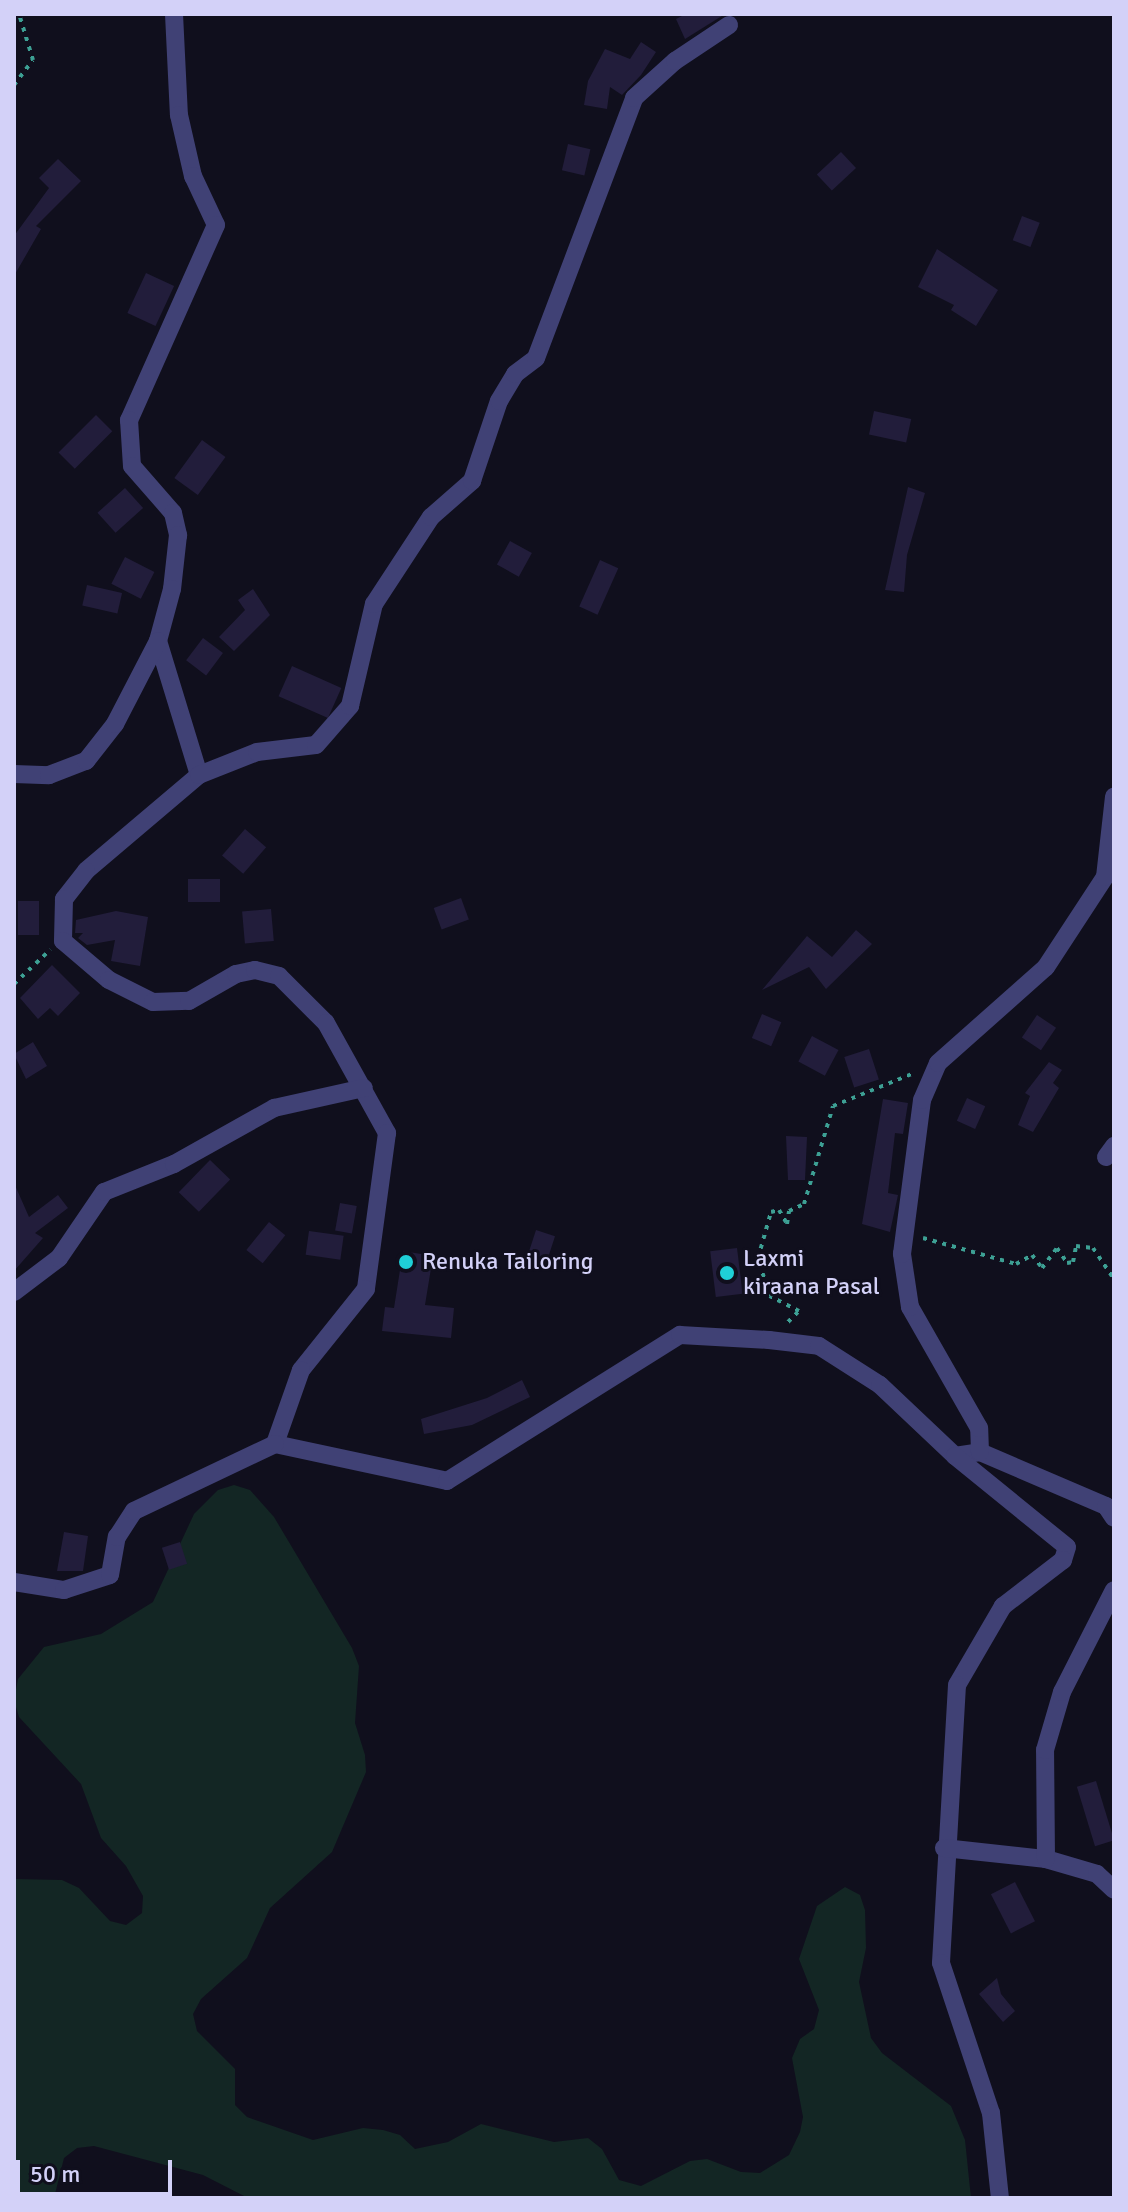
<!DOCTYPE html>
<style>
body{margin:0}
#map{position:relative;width:1128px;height:2212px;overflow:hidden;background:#100f1d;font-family:Signika,sans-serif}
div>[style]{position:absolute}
.green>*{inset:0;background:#132624}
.building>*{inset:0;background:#221d3b;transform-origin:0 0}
.path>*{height:4px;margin-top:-2px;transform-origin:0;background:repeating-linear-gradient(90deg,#3da094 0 4px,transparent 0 10px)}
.street>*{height:18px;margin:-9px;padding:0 9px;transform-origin:9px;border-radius:9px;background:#404175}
.dots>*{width:22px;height:22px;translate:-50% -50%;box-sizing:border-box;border:4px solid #100f1d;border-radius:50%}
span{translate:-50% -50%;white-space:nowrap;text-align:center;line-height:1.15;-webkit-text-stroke:6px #100f1d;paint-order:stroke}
.poi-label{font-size:24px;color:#d3d1f8}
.left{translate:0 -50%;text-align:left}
.frame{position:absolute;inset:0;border:16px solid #d3d1f8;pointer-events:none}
.scale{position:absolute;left:16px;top:2160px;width:156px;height:36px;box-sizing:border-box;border:4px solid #d3d1f8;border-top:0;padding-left:10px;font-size:24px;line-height:28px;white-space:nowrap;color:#d3d1f8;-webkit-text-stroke:6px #100f1d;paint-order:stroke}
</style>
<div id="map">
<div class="green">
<div style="clip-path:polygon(234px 1485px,250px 1490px,274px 1517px,352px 1648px,359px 1666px,355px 1723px,365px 1755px,366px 1772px,332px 1852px,270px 1908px,247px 1958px,201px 1999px,193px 2014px,197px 2031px,235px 2069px,235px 2105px,247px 2117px,313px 2140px,363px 2128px,383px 2130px,400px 2135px,415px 2149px,448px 2142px,481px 2124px,554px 2142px,588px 2138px,602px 2149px,619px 2180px,641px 2186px,690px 2161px,707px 2159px,741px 2172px,760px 2173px,789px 2155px,800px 2132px,803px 2117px,792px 2058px,800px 2039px,814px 2029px,819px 2010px,799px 1959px,817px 1906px,845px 1887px,860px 1895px,865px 1910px,866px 1948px,859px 1982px,871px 2038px,882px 2053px,951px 2106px,965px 2140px,971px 2198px,248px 2198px,203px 2175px,94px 2146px,77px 2148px,64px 2158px,54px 2198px,14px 2198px,14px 1879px,62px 1880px,79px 1888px,110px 1921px,126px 1925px,142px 1913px,143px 1896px,126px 1866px,101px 1838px,81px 1784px,19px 1717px,14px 1700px,18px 1679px,44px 1647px,101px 1634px,153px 1602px,194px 1514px,218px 1490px)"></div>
</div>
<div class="building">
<div style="clip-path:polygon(686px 14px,725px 14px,685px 39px,676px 19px)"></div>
<div style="clip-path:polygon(641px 42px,656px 52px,641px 75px,622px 95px,610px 87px,607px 109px,584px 105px,588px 81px,605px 49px,630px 59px)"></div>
<div style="left:568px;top:144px;width:23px;height:27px;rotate:13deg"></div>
<div style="left:841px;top:152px;width:22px;height:33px;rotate:47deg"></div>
<div style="clip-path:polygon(58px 159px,81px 181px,36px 226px,41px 229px,14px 276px,14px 236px,49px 188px,39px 178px)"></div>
<div style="left:1022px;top:216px;width:19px;height:26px;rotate:21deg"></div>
<div style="clip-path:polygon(937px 249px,998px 290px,976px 326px,951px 310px,954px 305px,918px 287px)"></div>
<div style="left:146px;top:273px;width:31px;height:44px;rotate:25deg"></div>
<div style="left:874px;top:411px;width:38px;height:24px;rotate:12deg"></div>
<div style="left:96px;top:415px;width:23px;height:53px;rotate:45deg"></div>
<div style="left:202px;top:440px;width:29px;height:47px;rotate:36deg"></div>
<div style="clip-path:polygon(908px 487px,925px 493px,907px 555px,904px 592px,885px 590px)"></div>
<div style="left:125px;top:488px;width:27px;height:37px;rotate:48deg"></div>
<div style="left:510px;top:541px;width:25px;height:27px;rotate:29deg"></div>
<div style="left:125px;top:557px;width:33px;height:30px;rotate:27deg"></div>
<div style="left:600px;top:560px;width:20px;height:51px;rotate:24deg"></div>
<div style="left:87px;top:585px;width:36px;height:21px;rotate:13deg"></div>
<div style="clip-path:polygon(253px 589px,270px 615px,234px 651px,219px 637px,245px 610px,238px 600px)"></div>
<div style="left:203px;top:638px;width:25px;height:28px;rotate:37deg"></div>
<div style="left:292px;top:666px;width:54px;height:33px;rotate:24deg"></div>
<div style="left:245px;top:829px;width:28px;height:35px;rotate:41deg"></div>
<div style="left:220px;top:879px;width:23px;height:32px;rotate:90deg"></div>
<div style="left:461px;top:898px;width:23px;height:29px;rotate:70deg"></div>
<div style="left:18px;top:901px;width:21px;height:34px"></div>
<div style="left:271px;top:909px;width:32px;height:29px;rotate:85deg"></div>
<div style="clip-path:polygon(116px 911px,148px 917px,140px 966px,111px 961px,115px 940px,87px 945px,78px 938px,83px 933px,75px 933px,76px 920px)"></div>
<div style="clip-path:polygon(856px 930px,872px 944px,826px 989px,809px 967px,762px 990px,807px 936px,832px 957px)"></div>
<div style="clip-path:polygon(52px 965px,80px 993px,58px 1016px,50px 1008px,38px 1019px,20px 998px)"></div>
<div style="left:762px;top:1014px;width:21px;height:26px;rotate:23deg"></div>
<div style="left:1037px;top:1015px;width:23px;height:27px;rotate:34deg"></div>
<div style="left:812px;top:1036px;width:30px;height:29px;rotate:28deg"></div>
<div style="clip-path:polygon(33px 1042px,47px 1066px,26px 1079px,14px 1054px)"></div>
<div style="left:869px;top:1049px;width:32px;height:26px;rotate:72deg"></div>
<div style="clip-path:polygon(1049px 1062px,1062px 1070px,1053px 1083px,1059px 1088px,1033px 1132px,1018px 1125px,1030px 1096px,1025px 1093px)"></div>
<div style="left:967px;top:1098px;width:20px;height:25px;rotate:24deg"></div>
<div style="clip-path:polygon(883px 1099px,908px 1103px,903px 1134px,895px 1133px,888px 1193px,898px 1195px,890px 1232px,862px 1224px)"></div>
<div style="clip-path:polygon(786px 1136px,807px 1137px,805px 1180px,788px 1180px)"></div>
<div style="left:210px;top:1160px;width:28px;height:45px;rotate:44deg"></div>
<div style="clip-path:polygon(14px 1183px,29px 1217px,58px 1195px,68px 1208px,35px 1233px,43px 1238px,14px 1271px)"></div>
<div style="left:340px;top:1203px;width:17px;height:28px;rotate:10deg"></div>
<div style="left:269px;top:1222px;width:21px;height:36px;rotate:39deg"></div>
<div style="left:536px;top:1230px;width:20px;height:29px;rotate:18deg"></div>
<div style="left:309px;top:1231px;width:35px;height:24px;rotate:8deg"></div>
<div style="left:737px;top:1248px;width:46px;height:27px;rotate:83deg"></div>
<div style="clip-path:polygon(403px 1251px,433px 1256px,425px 1305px,454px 1308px,451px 1338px,382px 1331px,385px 1307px,394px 1308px)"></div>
<div style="clip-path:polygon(522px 1380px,530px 1397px,472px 1425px,424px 1434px,421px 1419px,487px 1398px)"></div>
<div style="clip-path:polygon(64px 1532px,88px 1536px,83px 1571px,57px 1571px)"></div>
<div style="left:180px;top:1542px;width:23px;height:19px;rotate:72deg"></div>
<div style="left:1096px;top:1781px;width:62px;height:20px;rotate:73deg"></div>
<div style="left:1015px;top:1882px;width:44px;height:27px;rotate:63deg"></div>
<div style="clip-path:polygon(997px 1978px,1001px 1994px,1015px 2011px,1003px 2022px,979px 1994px)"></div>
</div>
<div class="path">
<div style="left:14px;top:85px;width:31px;rotate:-53deg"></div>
<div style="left:33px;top:60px;width:48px;rotate:-106.9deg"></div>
<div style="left:14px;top:984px;width:50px;rotate:-43.4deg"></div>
<div style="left:923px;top:1238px;width:97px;rotate:15.6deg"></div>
<div style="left:1016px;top:1264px;width:18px;rotate:-29deg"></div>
<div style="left:1032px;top:1255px;width:16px;rotate:52deg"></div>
<div style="left:1042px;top:1268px;width:25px;rotate:-53deg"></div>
<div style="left:1057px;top:1248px;width:18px;rotate:56deg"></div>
<div style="left:1067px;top:1263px;width:6px;rotate:-9deg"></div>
<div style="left:1073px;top:1262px;width:16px;rotate:-79deg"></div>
<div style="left:1076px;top:1246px;width:17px;rotate:7deg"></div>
<div style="left:1093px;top:1248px;width:37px;rotate:56deg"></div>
<div style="left:788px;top:1322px;width:16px;rotate:-45deg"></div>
<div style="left:799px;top:1311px;width:33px;rotate:-153deg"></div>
<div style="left:770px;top:1296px;width:40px;rotate:-108deg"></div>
<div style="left:758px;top:1258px;width:48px;rotate:-74.2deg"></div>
<div style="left:771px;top:1212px;width:8px;rotate:-14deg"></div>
<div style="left:779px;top:1210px;width:16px;rotate:60deg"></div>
<div style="left:787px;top:1224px;width:13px;rotate:-81deg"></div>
<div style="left:789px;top:1211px;width:17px;rotate:-25deg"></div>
<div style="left:804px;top:1204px;width:102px;rotate:-73.5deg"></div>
<div style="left:833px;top:1106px;width:85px;rotate:-22.1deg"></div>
</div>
<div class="street">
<div style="left:174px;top:14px;width:101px;rotate:87.2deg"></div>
<div style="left:179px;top:115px;width:63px;rotate:77.1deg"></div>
<div style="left:193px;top:176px;width:54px;rotate:64.9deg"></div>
<div style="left:216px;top:225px;width:214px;rotate:114deg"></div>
<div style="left:129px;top:420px;width:46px;rotate:86.3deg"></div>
<div style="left:132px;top:466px;width:62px;rotate:48.9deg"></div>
<div style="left:173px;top:513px;width:23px;rotate:77deg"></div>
<div style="left:178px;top:535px;width:54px;rotate:96.3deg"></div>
<div style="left:172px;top:589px;width:54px;rotate:105.1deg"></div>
<div style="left:158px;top:641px;width:140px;rotate:73deg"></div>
<div style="left:199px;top:775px;width:148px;rotate:139.7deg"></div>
<div style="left:86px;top:871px;width:36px;rotate:128deg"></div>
<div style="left:64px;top:899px;width:42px;rotate:91.4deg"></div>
<div style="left:63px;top:941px;width:60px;rotate:40.3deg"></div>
<div style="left:109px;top:980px;width:49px;rotate:26.6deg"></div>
<div style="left:153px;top:1002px;width:36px;rotate:-2deg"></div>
<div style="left:189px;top:1001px;width:54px;rotate:-29.9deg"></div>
<div style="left:236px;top:974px;width:19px;rotate:-12deg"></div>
<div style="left:255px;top:970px;width:25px;rotate:14deg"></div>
<div style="left:279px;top:976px;width:66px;rotate:45deg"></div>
<div style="left:326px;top:1023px;width:126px;rotate:61deg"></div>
<div style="left:387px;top:1133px;width:157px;rotate:97.7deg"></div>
<div style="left:366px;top:1289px;width:104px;rotate:128.7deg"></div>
<div style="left:301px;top:1370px;width:78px;rotate:109.4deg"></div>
<div style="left:275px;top:1444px;width:176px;rotate:12.1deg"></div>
<div style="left:447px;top:1481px;width:275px;rotate:-32.1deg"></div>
<div style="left:680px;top:1335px;width:89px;rotate:3.2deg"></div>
<div style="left:769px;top:1340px;width:50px;rotate:6.8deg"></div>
<div style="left:819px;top:1346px;width:72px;rotate:32.6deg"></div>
<div style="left:880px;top:1385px;width:103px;rotate:43.4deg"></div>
<div style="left:955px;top:1456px;width:25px;rotate:-9deg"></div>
<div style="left:980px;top:1452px;width:137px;rotate:23.2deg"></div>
<div style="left:1106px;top:1506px;width:14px;rotate:56deg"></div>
<div style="left:14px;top:774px;width:35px;rotate:2deg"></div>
<div style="left:49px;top:775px;width:40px;rotate:-21deg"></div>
<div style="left:86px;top:761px;width:47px;rotate:-51.9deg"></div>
<div style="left:115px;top:724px;width:93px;rotate:-62.6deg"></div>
<div style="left:199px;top:775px;width:62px;rotate:-21.6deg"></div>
<div style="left:257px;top:752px;width:59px;rotate:-6.8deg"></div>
<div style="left:316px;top:745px;width:52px;rotate:-48.9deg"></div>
<div style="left:350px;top:706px;width:105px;rotate:-76.8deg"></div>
<div style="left:374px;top:604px;width:104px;rotate:-56.8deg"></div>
<div style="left:431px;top:517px;width:55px;rotate:-41.3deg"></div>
<div style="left:472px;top:481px;width:84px;rotate:-71.4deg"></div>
<div style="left:499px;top:401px;width:31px;rotate:-59deg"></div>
<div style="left:515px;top:374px;width:26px;rotate:-37deg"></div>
<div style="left:536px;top:358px;width:278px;rotate:-69.3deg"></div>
<div style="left:634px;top:98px;width:55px;rotate:-42.1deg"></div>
<div style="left:675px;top:61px;width:65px;rotate:-33.7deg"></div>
<div style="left:1106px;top:1157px;width:14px;rotate:-54deg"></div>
<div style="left:14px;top:1292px;width:56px;rotate:-37.1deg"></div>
<div style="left:59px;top:1258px;width:80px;rotate:-55.7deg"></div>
<div style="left:104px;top:1192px;width:75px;rotate:-21.8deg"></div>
<div style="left:174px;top:1164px;width:115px;rotate:-29.2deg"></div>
<div style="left:274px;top:1108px;width:92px;rotate:-12.5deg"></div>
<div style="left:980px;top:1452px;width:24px;rotate:-92deg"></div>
<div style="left:979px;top:1428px;width:139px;rotate:-119.7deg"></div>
<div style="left:910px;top:1307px;width:54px;rotate:-98.6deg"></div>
<div style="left:902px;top:1254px;width:155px;rotate:-82.6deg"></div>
<div style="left:922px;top:1100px;width:40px;rotate:-66.6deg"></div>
<div style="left:938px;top:1063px;width:144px;rotate:-41.6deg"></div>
<div style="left:1046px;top:967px;width:108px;rotate:-56.8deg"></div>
<div style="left:1105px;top:877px;width:81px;rotate:-83.6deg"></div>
<div style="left:955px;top:1456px;width:144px;rotate:39.1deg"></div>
<div style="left:1067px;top:1547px;width:14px;rotate:107deg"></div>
<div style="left:1063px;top:1560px;width:76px;rotate:142.5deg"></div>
<div style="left:1003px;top:1606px;width:91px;rotate:120.2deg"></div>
<div style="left:957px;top:1685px;width:278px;rotate:93.3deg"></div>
<div style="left:941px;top:1963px;width:158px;rotate:71.6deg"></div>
<div style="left:991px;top:2113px;width:85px;rotate:84deg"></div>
<div style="left:14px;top:1582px;width:51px;rotate:9.1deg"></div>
<div style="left:64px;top:1590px;width:48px;rotate:-18.1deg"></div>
<div style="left:110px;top:1575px;width:39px;rotate:-80deg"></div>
<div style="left:117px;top:1537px;width:31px;rotate:-57deg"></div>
<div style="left:134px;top:1511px;width:156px;rotate:-25.4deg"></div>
<div style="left:944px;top:1848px;width:103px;rotate:6.2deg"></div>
<div style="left:1046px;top:1859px;width:53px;rotate:16.4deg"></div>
<div style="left:1097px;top:1874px;width:23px;rotate:43deg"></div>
<div style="left:1046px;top:1859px;width:109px;rotate:-90.5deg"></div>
<div style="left:1045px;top:1750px;width:60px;rotate:-73.7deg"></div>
<div style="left:1062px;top:1692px;width:114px;rotate:-63deg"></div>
</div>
<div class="dots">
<div style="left:406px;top:1262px;background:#1fcfd7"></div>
<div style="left:727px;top:1273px;background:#1fcfd7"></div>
</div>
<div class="poi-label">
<span class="left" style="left:743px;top:1273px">Laxmi<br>kiraana Pasal</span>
<span class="left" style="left:422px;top:1262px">Renuka Tailoring</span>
</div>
<div class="frame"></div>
<div class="scale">50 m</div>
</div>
